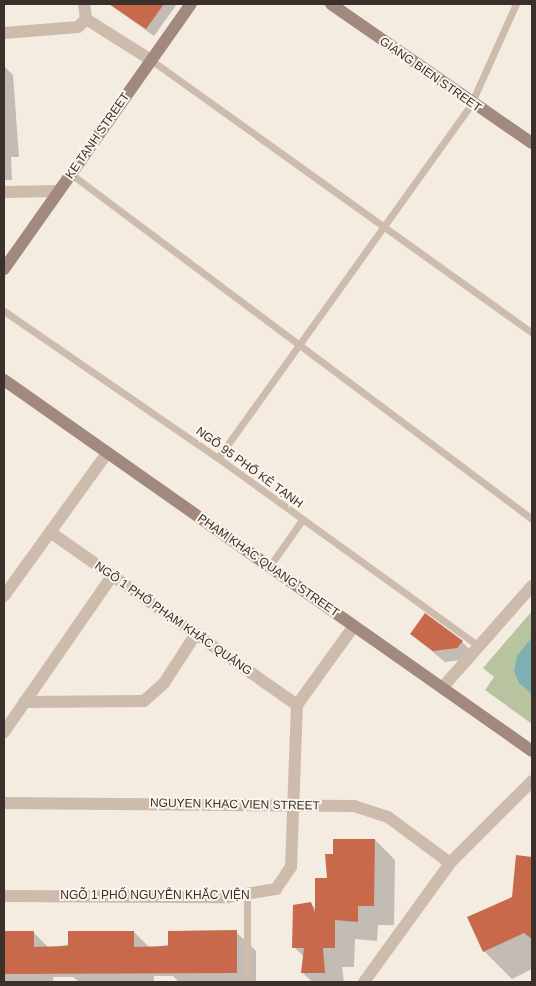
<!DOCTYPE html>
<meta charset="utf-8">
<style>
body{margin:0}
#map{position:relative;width:536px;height:986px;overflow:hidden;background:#f4ebe1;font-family:Arial,sans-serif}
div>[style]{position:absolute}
.green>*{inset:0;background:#b8c4a0}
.water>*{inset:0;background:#7fb0b2}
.shadow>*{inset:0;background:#0003}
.building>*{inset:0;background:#c8694b}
.lane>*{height:7px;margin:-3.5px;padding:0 3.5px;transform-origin:3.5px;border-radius:3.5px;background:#cdbbac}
.street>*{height:12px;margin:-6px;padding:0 6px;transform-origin:6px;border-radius:6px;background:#cdbbac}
.secondary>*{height:12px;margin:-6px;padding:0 6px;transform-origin:6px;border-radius:6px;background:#a18a7d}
span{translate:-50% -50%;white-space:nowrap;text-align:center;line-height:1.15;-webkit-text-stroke:4px #fbf5ee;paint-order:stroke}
.street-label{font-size:12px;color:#3b302b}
.frame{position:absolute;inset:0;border:5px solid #3b302b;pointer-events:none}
</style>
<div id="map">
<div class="green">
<div style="clip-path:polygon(532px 611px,532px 724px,485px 690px,494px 677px,483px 668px)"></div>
</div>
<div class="water">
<div style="clip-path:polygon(532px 637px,532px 694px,519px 683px,514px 671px,517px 656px)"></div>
</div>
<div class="shadow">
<div style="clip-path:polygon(109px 4px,177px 4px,154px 36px)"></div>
<div style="clip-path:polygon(4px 66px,13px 75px,19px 157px,11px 157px,12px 180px,4px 180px)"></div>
<div style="clip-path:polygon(411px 634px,462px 642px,473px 653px,469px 659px,445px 662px)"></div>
<div style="clip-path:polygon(375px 840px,395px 860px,394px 925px,378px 925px,377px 941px,355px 939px,354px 967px,342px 967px,344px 982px,312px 982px,302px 972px,304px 957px,294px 947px,311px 904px,316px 909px,335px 855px)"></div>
<div style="clip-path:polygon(517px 856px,532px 858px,532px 969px,512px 979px,484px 951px,513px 898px)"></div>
<div style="clip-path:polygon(33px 932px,49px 948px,134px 932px,150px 948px,236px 932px,256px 951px,256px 982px,179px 982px,173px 976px,154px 976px,154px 982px,79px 982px,73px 977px,53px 977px,54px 982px,4px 982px,4px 933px)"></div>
</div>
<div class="building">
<div style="clip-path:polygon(109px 4px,164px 4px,146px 29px)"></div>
<div style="clip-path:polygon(425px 613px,463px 641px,457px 648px,433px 651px,410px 634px)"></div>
<div style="clip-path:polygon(333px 839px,375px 839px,374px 906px,358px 906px,358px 922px,335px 920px,335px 948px,323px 948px,325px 973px,301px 973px,304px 948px,292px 948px,293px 905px,311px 902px,315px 913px,315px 878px,327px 878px,325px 854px,333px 854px)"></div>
<div style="clip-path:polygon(516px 855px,532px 857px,532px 939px,524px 933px,483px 952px,467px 917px,512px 897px)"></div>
<div style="clip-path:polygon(237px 930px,237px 973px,4px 974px,4px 931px,34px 931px,34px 947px,68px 946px,68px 931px,134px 931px,134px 947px,168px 946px,168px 931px)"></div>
</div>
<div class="lane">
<div style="left:151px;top:60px;width:469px;rotate:35.6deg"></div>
<div style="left:71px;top:174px;width:576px;rotate:36.81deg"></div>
<div style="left:4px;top:311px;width:260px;rotate:34.5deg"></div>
<div style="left:218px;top:458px;width:322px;rotate:35.8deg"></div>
<div style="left:218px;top:458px;width:435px;rotate:-54.4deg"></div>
<div style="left:471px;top:104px;width:110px;rotate:-65.8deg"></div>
<div style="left:269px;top:567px;width:57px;rotate:-54.9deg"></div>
<div style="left:247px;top:982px;width:86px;rotate:-90deg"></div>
</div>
<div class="street">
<div style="left:84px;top:4px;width:15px;rotate:82deg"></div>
<div style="left:86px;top:19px;width:77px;rotate:32.2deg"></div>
<div style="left:4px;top:33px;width:74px;rotate:-4.6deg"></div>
<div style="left:78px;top:27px;width:11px;rotate:-45deg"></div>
<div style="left:4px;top:192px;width:55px;rotate:-1deg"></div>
<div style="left:50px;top:532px;width:302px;rotate:35deg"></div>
<div style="left:297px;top:705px;width:97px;rotate:-54.2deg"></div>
<div style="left:4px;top:596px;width:176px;rotate:-54.2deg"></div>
<div style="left:442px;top:688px;width:136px;rotate:-48.6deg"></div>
<div style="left:24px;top:702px;width:120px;rotate:-0.5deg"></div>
<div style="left:144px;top:701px;width:27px;rotate:-42deg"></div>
<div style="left:164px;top:683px;width:59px;rotate:-56.9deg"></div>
<div style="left:4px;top:732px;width:190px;rotate:-55.3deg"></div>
<div style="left:4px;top:803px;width:350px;rotate:0.5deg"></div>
<div style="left:354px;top:806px;width:36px;rotate:18deg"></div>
<div style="left:388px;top:817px;width:77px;rotate:36.6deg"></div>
<div style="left:4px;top:896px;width:223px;rotate:0.3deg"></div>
<div style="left:227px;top:897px;width:50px;rotate:-9.3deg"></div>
<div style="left:276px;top:889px;width:27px;rotate:-56deg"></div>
<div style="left:291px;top:867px;width:162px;rotate:-87.9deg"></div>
<div style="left:364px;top:982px;width:147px;rotate:-54.1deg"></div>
<div style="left:450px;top:863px;width:116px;rotate:-45deg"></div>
</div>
<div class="secondary">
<div style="left:331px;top:4px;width:244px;rotate:34.7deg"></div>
<div style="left:4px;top:269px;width:324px;rotate:-54.8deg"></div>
<div style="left:4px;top:380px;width:645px;rotate:35.09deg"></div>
</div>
<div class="street-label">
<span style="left:430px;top:75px;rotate:35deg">GIANG BIEN STREET</span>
<span style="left:98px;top:136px;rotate:-55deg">KE TANH STREET</span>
<span style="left:249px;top:468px;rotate:36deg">NGÕ 95 PHỐ KẺ TẠNH</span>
<span style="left:268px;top:566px;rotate:35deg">PHAM KHAC QUANG STREET</span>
<span style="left:173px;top:619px;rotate:35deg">NGÕ 1 PHỐ PHẠM KHẮC QUẢNG</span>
<span style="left:235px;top:805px;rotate:1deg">NGUYEN KHAC VIEN STREET</span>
<span style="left:155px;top:896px">NGÕ 1 PHỐ NGUYỄN KHẮC VIỆN</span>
</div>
<div class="frame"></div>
</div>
